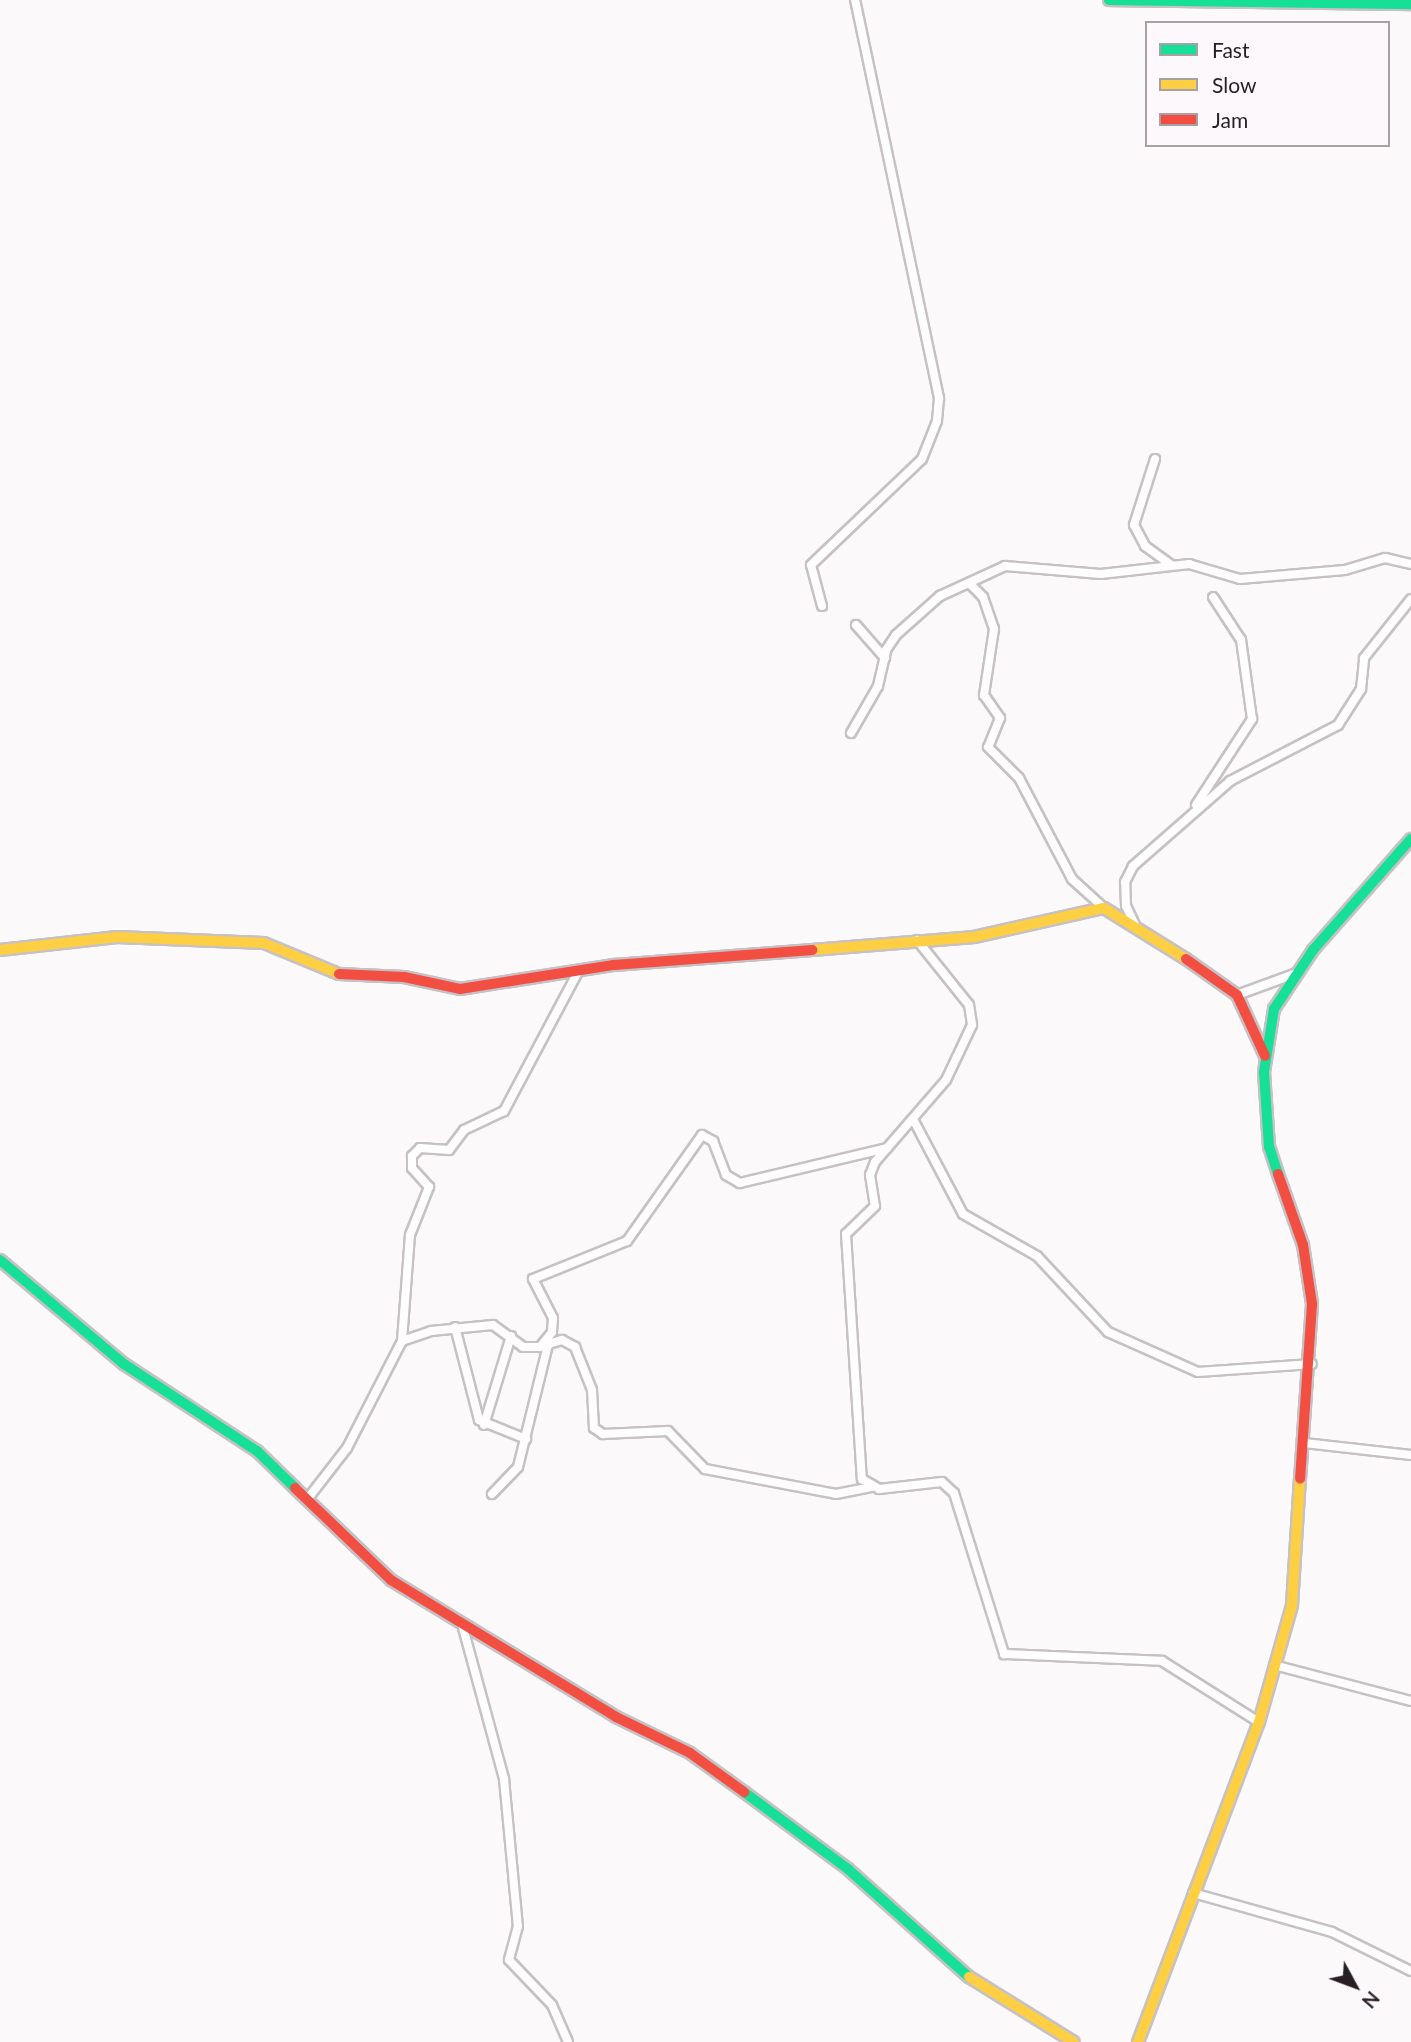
<!DOCTYPE html>
<style>
body{margin:0}
#map{position:relative;width:1411px;height:2042px;overflow:hidden;background:#fcf9fb;font-family:Lato,sans-serif}
div>[style]{position:absolute}
.roads{filter:drop-shadow(2px 0 #c6c1c4) drop-shadow(-2px 0 #c6c1c4) drop-shadow(0 2px #c6c1c4) drop-shadow(0 -2px #c6c1c4)}
.street>*{height:8px;margin:-4px;padding:0 4px;transform-origin:4px;border-radius:4px;background:#fffefe}
.fast>*{height:10px;margin:-5px;padding:0 5px;transform-origin:5px;border-radius:5px;background:#16e098}
.slow>*{height:10px;margin:-5px;padding:0 5px;transform-origin:5px;border-radius:5px;background:#ffcf43}
.jam>*{height:10px;margin:-5px;padding:0 5px;transform-origin:5px;border-radius:5px;background:#f24e42}
span{translate:-50% -50%;white-space:nowrap;text-align:center;line-height:1.15;-webkit-text-stroke:5px #fdf8fb;paint-order:stroke}
.legend{position:absolute;left:1145px;top:21px;width:245px;height:126px;box-sizing:border-box;background:#fdf8fb;border:2px solid #a7a1a5;margin:0;padding:9px 12px;list-style:none;font-size:21px;color:#271f24}
.legend li{display:flex;align-items:center;gap:14px;height:35px}
.legend b{width:35px;border:2px solid #a7a1a5}
.north{position:absolute;left:1320px;top:1951px;width:70px;height:70px;-webkit-text-stroke:5px #fdf8fb;paint-order:stroke;rotate:131deg;font-size:19px;font-weight:700;line-height:28px;text-align:center;color:#271f24}
.north::after{content:'';display:block;margin:auto;width:24px;height:32px;background:#271f24;clip-path:polygon(50% 0,100% 100%,50% 72%,0 100%)}
</style>
<div id="map">
<div class="roads">
<div class="street">
<div style="left:1155px;top:459px;width:69px;rotate:107.7deg"></div>
<div style="left:1134px;top:525px;width:24px;rotate:62deg"></div>
<div style="left:1145px;top:546px;width:32px;rotate:36deg"></div>
<div style="left:969px;top:583px;width:20px;rotate:45deg"></div>
<div style="left:983px;top:597px;width:34px;rotate:71deg"></div>
<div style="left:994px;top:629px;width:67px;rotate:98.6deg"></div>
<div style="left:984px;top:695px;width:28px;rotate:55deg"></div>
<div style="left:1000px;top:718px;width:31px;rotate:112deg"></div>
<div style="left:988px;top:747px;width:44px;rotate:45deg"></div>
<div style="left:1019px;top:778px;width:114px;rotate:62.3deg"></div>
<div style="left:1072px;top:879px;width:43px;rotate:42.2deg"></div>
<div style="left:822px;top:606px;width:42px;rotate:-105deg"></div>
<div style="left:811px;top:565px;width:153px;rotate:-43.7deg"></div>
<div style="left:922px;top:459px;width:41px;rotate:-68.5deg"></div>
<div style="left:937px;top:421px;width:23px;rotate:-85deg"></div>
<div style="left:939px;top:398px;width:407px;rotate:-101.9deg"></div>
<div style="left:856px;top:625px;width:44px;rotate:48.7deg"></div>
<div style="left:851px;top:733px;width:54px;rotate:-60.1deg"></div>
<div style="left:878px;top:686px;width:37px;rotate:-77deg"></div>
<div style="left:886px;top:650px;width:18px;rotate:-56deg"></div>
<div style="left:896px;top:635px;width:59px;rotate:-41.6deg"></div>
<div style="left:940px;top:596px;width:72px;rotate:-24.8deg"></div>
<div style="left:1005px;top:566px;width:96px;rotate:4.8deg"></div>
<div style="left:1101px;top:574px;width:89px;rotate:-6.5deg"></div>
<div style="left:1189px;top:564px;width:53px;rotate:16.4deg"></div>
<div style="left:1240px;top:579px;width:105px;rotate:-4.9deg"></div>
<div style="left:1345px;top:570px;width:42px;rotate:-16.7deg"></div>
<div style="left:1385px;top:558px;width:27px;rotate:13deg"></div>
<div style="left:1196px;top:805px;width:103px;rotate:-56.9deg"></div>
<div style="left:1252px;top:719px;width:80px;rotate:-97.9deg"></div>
<div style="left:1241px;top:640px;width:51px;rotate:-123.1deg"></div>
<div style="left:1135px;top:925px;width:21px;rotate:-115deg"></div>
<div style="left:1126px;top:906px;width:24px;rotate:-92deg"></div>
<div style="left:1125px;top:882px;width:18px;rotate:-63deg"></div>
<div style="left:1133px;top:866px;width:129px;rotate:-41.2deg"></div>
<div style="left:1230px;top:781px;width:122px;rotate:-27.4deg"></div>
<div style="left:1338px;top:725px;width:43px;rotate:-57.4deg"></div>
<div style="left:1361px;top:689px;width:31px;rotate:-84deg"></div>
<div style="left:1364px;top:658px;width:75px;rotate:-51.5deg"></div>
<div style="left:917px;top:940px;width:83px;rotate:51.3deg"></div>
<div style="left:969px;top:1005px;width:20px;rotate:81deg"></div>
<div style="left:972px;top:1025px;width:61px;rotate:115.3deg"></div>
<div style="left:946px;top:1080px;width:108px;rotate:130.9deg"></div>
<div style="left:875px;top:1162px;width:14px;rotate:111deg"></div>
<div style="left:870px;top:1175px;width:31px;rotate:81deg"></div>
<div style="left:875px;top:1206px;width:40px;rotate:136deg"></div>
<div style="left:846px;top:1234px;width:246px;rotate:86.3deg"></div>
<div style="left:862px;top:1479px;width:20px;rotate:30deg"></div>
<div style="left:879px;top:1489px;width:63px;rotate:-6.3deg"></div>
<div style="left:942px;top:1482px;width:16px;rotate:43deg"></div>
<div style="left:954px;top:1493px;width:169px;rotate:72.7deg"></div>
<div style="left:1004px;top:1654px;width:158px;rotate:2.5deg"></div>
<div style="left:1162px;top:1661px;width:115px;rotate:32.2deg"></div>
<div style="left:1237px;top:995px;width:64px;rotate:-20.1deg"></div>
<div style="left:914px;top:1121px;width:105px;rotate:62.2deg"></div>
<div style="left:963px;top:1214px;width:85px;rotate:29.6deg"></div>
<div style="left:1037px;top:1256px;width:104px;rotate:46.9deg"></div>
<div style="left:1108px;top:1332px;width:98px;rotate:24deg"></div>
<div style="left:1198px;top:1372px;width:114px;rotate:-4deg"></div>
<div style="left:455px;top:1327px;width:96px;rotate:75.5deg"></div>
<div style="left:479px;top:1420px;width:51px;rotate:22deg"></div>
<div style="left:402px;top:1341px;width:31px;rotate:-19deg"></div>
<div style="left:431px;top:1331px;width:62px;rotate:-5.5deg"></div>
<div style="left:493px;top:1325px;width:37px;rotate:36deg"></div>
<div style="left:523px;top:1347px;width:17px"></div>
<div style="left:540px;top:1347px;width:19px;rotate:-51deg"></div>
<div style="left:552px;top:1332px;width:14px;rotate:-86deg"></div>
<div style="left:553px;top:1318px;width:44px;rotate:-117.1deg"></div>
<div style="left:533px;top:1279px;width:101px;rotate:-22deg"></div>
<div style="left:627px;top:1241px;width:130px;rotate:-54.7deg"></div>
<div style="left:702px;top:1135px;width:13px;rotate:29deg"></div>
<div style="left:713px;top:1141px;width:36px;rotate:69deg"></div>
<div style="left:726px;top:1175px;width:16px;rotate:30deg"></div>
<div style="left:740px;top:1183px;width:151px;rotate:-13.4deg"></div>
<div style="left:542px;top:1346px;width:21px;rotate:-17deg"></div>
<div style="left:562px;top:1340px;width:15px;rotate:28deg"></div>
<div style="left:575px;top:1347px;width:46px;rotate:68.4deg"></div>
<div style="left:592px;top:1390px;width:38px;rotate:87deg"></div>
<div style="left:594px;top:1428px;width:11px;rotate:34deg"></div>
<div style="left:603px;top:1434px;width:65px;rotate:-2.6deg"></div>
<div style="left:668px;top:1431px;width:53px;rotate:45.8deg"></div>
<div style="left:705px;top:1469px;width:133px;rotate:10.8deg"></div>
<div style="left:836px;top:1494px;width:37px;rotate:-11deg"></div>
<div style="left:484px;top:1425px;width:93px;rotate:-73.1deg"></div>
<div style="left:1304px;top:1443px;width:108px;rotate:6.4deg"></div>
<div style="left:492px;top:1494px;width:37px;rotate:-46deg"></div>
<div style="left:518px;top:1467px;width:126px;rotate:-76.2deg"></div>
<div style="left:309px;top:1497px;width:62px;rotate:-52.2deg"></div>
<div style="left:347px;top:1448px;width:120px;rotate:-62.8deg"></div>
<div style="left:402px;top:1341px;width:106px;rotate:-85.7deg"></div>
<div style="left:410px;top:1235px;width:52px;rotate:-68.4deg"></div>
<div style="left:429px;top:1187px;width:25px;rotate:-132deg"></div>
<div style="left:412px;top:1168px;width:12px;rotate:-90deg"></div>
<div style="left:412px;top:1156px;width:11px;rotate:-45deg"></div>
<div style="left:420px;top:1148px;width:29px;rotate:4deg"></div>
<div style="left:449px;top:1150px;width:25px;rotate:-53deg"></div>
<div style="left:464px;top:1130px;width:44px;rotate:-25.4deg"></div>
<div style="left:504px;top:1111px;width:157px;rotate:-62deg"></div>
<div style="left:462px;top:1624px;width:161px;rotate:74.8deg"></div>
<div style="left:504px;top:1779px;width:148px;rotate:84.6deg"></div>
<div style="left:518px;top:1926px;width:35px;rotate:105deg"></div>
<div style="left:509px;top:1960px;width:62px;rotate:46.3deg"></div>
<div style="left:552px;top:2005px;width:40px;rotate:66.6deg"></div>
<div style="left:1274px;top:1665px;width:142px;rotate:14.7deg"></div>
<div style="left:1193px;top:1893px;width:144px;rotate:15.7deg"></div>
<div style="left:1332px;top:1932px;width:88px;rotate:26.3deg"></div>
</div>
<div class="fast">
<div style="left:1109px;top:0;width:302px;rotate:0.8deg"></div>
<div style="left:1278px;top:1174px;width:28px;rotate:-108deg"></div>
<div style="left:1269px;top:1147px;width:75px;rotate:-93.8deg"></div>
<div style="left:1264px;top:1072px;width:64px;rotate:-81deg"></div>
<div style="left:1274px;top:1009px;width:71px;rotate:-56.5deg"></div>
<div style="left:1313px;top:950px;width:148px;rotate:-48.6deg"></div>
<div style="left:0;top:1260px;width:162px;rotate:40deg"></div>
<div style="left:124px;top:1364px;width:159px;rotate:33.2deg"></div>
<div style="left:257px;top:1451px;width:53px;rotate:44.2deg"></div>
<div style="left:744px;top:1792px;width:129px;rotate:36.5deg"></div>
<div style="left:848px;top:1869px;width:162px;rotate:41.8deg"></div>
</div>
<div class="slow">
<div style="left:0;top:950px;width:118px;rotate:-6.3deg"></div>
<div style="left:117px;top:937px;width:147px;rotate:2.3deg"></div>
<div style="left:264px;top:943px;width:81px;rotate:22.5deg"></div>
<div style="left:812px;top:950px;width:163px;rotate:-4.6deg"></div>
<div style="left:974px;top:937px;width:133px;rotate:-12.6deg"></div>
<div style="left:1104px;top:908px;width:97px;rotate:31.9deg"></div>
<div style="left:969px;top:1977px;width:123px;rotate:31.8deg"></div>
<div style="left:1138px;top:2042px;width:342px;rotate:-69.3deg"></div>
<div style="left:1259px;top:1722px;width:122px;rotate:-74.2deg"></div>
<div style="left:1292px;top:1605px;width:126px;rotate:-86.4deg"></div>
</div>
<div class="jam">
<div style="left:1186px;top:959px;width:62px;rotate:35.2deg"></div>
<div style="left:1237px;top:995px;width:67px;rotate:65.3deg"></div>
<div style="left:339px;top:974px;width:65px;rotate:2.6deg"></div>
<div style="left:404px;top:977px;width:57px;rotate:12.1deg"></div>
<div style="left:460px;top:989px;width:156px;rotate:-8.9deg"></div>
<div style="left:614px;top:965px;width:199px;rotate:-4.3deg"></div>
<div style="left:1278px;top:1174px;width:75px;rotate:70.6deg"></div>
<div style="left:1303px;top:1245px;width:60px;rotate:81.3deg"></div>
<div style="left:1312px;top:1304px;width:175px;rotate:93.9deg"></div>
<div style="left:295px;top:1488px;width:133px;rotate:43.8deg"></div>
<div style="left:391px;top:1580px;width:263px;rotate:31.3deg"></div>
<div style="left:616px;top:1717px;width:82px;rotate:25.9deg"></div>
<div style="left:690px;top:1753px;width:67px;rotate:35.8deg"></div>
</div>
</div>
<ul class="legend">
<li><b style="height:9px;background:#16e098"></b>Fast</li>
<li><b style="height:9px;background:#ffcf43"></b>Slow</li>
<li><b style="height:9px;background:#f24e42"></b>Jam</li>
</ul>
<div class="north">N</div>
</div>
